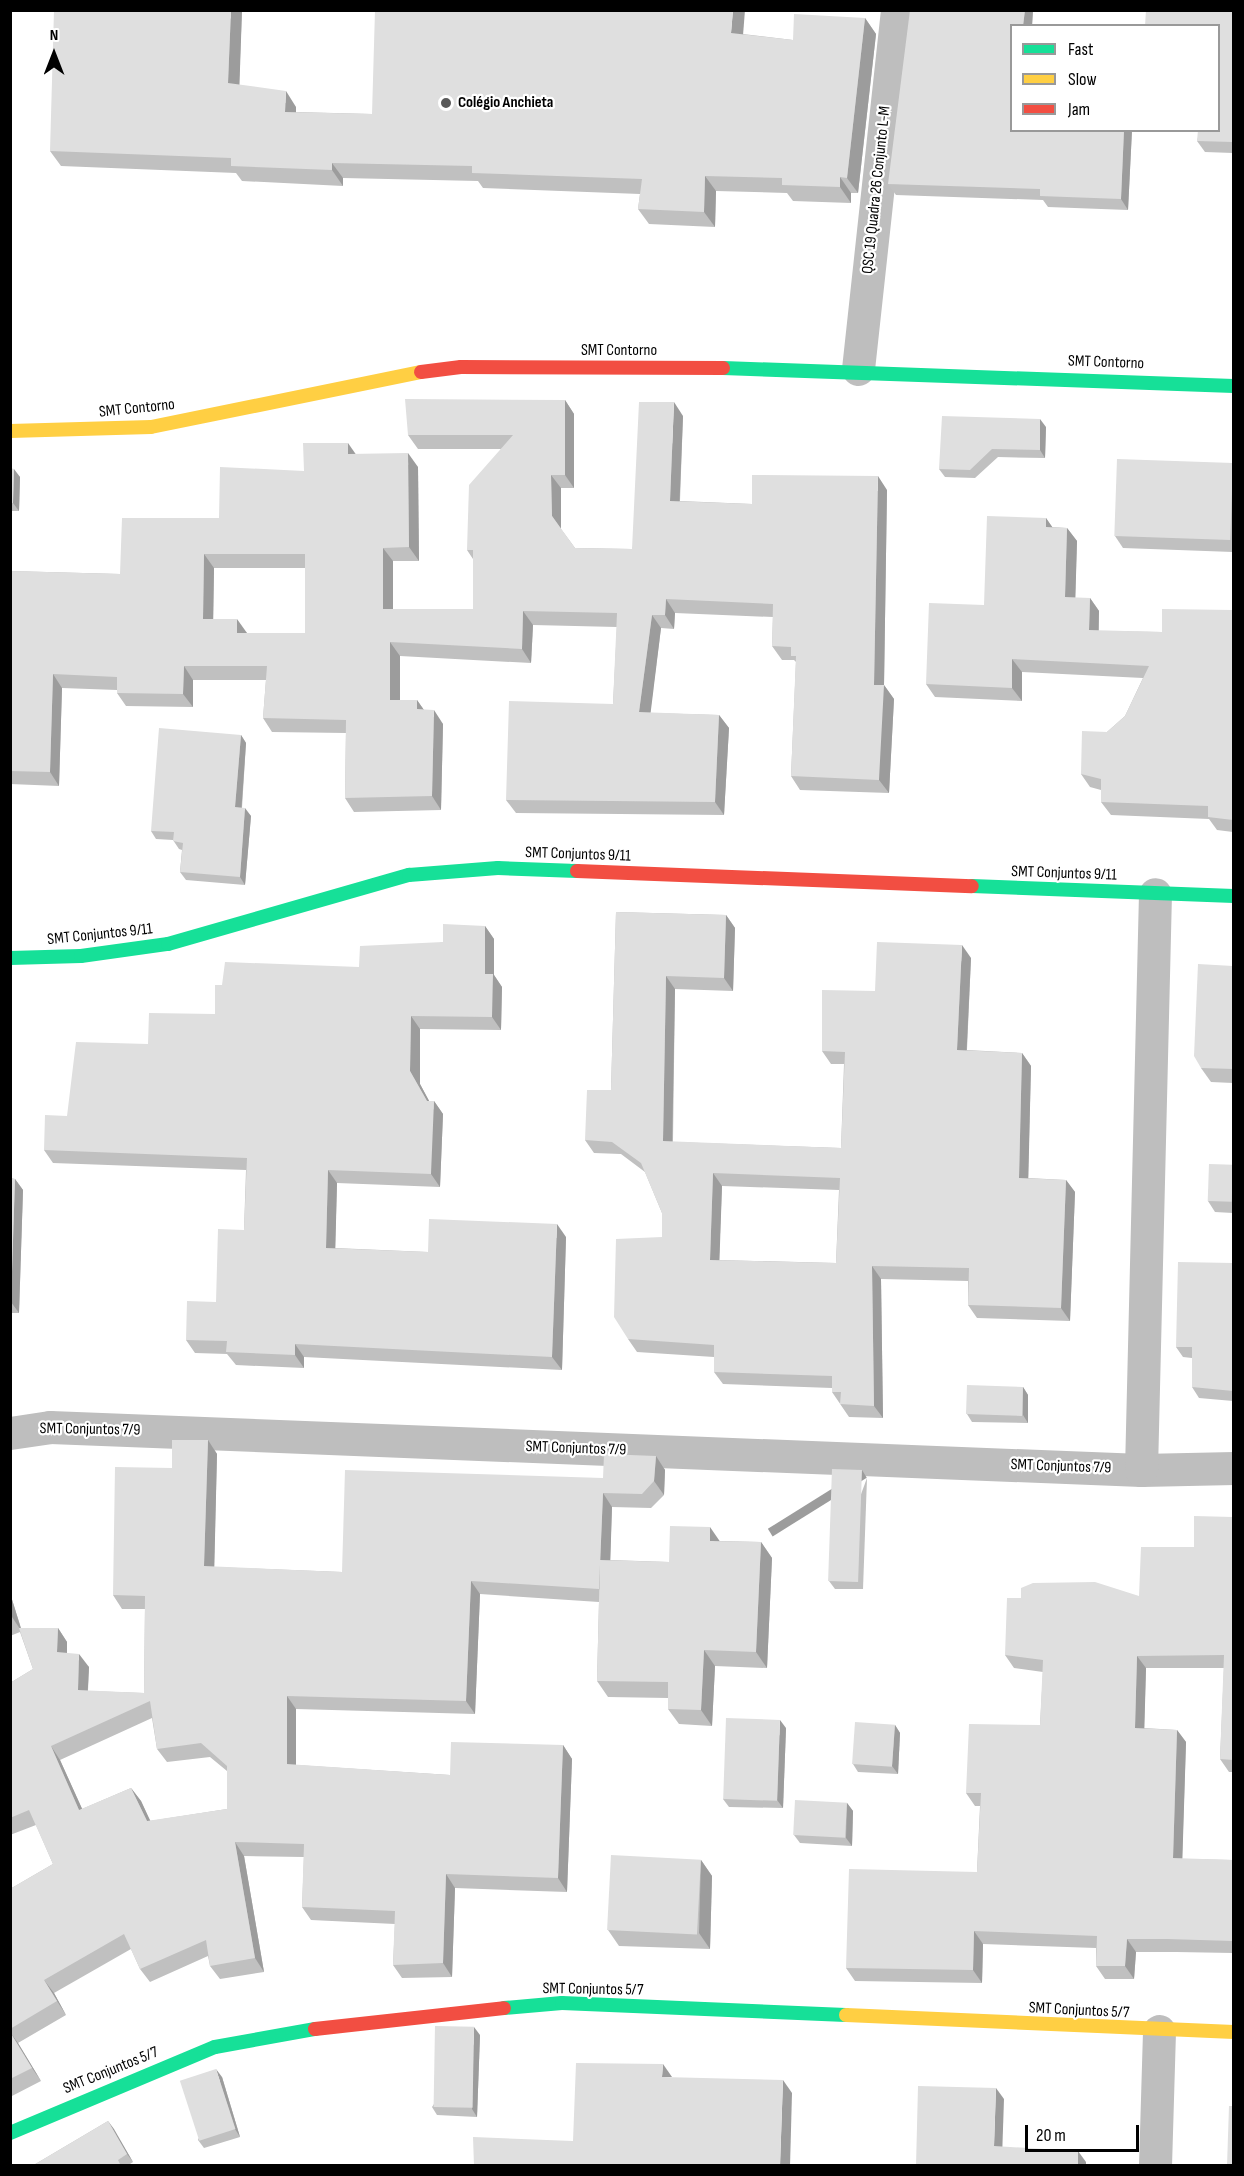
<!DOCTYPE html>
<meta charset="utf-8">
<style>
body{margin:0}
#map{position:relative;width:1244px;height:2176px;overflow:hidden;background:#fff;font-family:"Sofia Sans Condensed",sans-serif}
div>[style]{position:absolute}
.street>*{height:33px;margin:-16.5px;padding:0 16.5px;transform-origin:16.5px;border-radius:16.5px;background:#bebebe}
.fast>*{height:14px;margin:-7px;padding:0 7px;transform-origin:7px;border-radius:7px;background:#16e098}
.slow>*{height:14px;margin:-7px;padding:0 7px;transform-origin:7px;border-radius:7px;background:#ffcf43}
.jam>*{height:14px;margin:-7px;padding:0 7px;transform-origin:7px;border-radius:7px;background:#f24e42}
.wall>*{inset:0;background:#c0c0c0}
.shaded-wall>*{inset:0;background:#9c9c9c;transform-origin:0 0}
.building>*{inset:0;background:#dfdfdf;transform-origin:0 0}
.dots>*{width:16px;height:16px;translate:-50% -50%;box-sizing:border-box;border:3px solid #fff;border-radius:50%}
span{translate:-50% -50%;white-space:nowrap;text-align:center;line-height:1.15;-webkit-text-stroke:4.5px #fff;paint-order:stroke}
.poi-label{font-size:16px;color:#000;font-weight:700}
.left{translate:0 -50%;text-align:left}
.street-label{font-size:16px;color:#000}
.frame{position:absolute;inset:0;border:12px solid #000;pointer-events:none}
.legend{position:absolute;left:1010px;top:24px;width:210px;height:108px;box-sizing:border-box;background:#fff;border:2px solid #999;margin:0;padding:8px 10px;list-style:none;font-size:18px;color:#000}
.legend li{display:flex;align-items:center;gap:12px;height:30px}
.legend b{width:30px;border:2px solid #999}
.north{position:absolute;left:24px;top:24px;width:60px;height:60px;-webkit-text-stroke:4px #fff;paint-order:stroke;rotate:0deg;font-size:16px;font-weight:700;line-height:24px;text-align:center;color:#000}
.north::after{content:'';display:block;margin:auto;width:21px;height:27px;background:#000;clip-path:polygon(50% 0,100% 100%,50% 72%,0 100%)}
.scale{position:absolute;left:1025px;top:2125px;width:114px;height:27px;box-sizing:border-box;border:3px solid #000;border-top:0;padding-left:8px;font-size:18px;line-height:21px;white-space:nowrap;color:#000;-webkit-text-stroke:4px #fff;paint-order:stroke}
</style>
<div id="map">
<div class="street">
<div style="left:858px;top:369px;width:361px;rotate:-83.8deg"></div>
<div style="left:10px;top:1433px;width:40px;rotate:-8.5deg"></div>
<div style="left:50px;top:1427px;width:1092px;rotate:2.26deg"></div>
<div style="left:1141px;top:1470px;width:93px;rotate:-1.2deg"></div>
<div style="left:1141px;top:1470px;width:576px;rotate:-88.61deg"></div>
<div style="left:1155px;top:2166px;width:135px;rotate:-88.3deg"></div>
</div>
<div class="fast">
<div style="left:723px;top:368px;width:511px;rotate:2.02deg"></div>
<div style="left:972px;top:886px;width:262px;rotate:2.2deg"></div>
<div style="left:10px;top:958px;width:71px;rotate:-1.6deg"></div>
<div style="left:81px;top:956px;width:88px;rotate:-7.9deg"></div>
<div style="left:168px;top:944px;width:251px;rotate:-16deg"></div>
<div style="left:409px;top:875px;width:89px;rotate:-4.5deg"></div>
<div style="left:498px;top:868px;width:79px;rotate:2.2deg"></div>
<div style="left:504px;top:2008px;width:58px;rotate:-4.9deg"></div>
<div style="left:562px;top:2003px;width:284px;rotate:2.4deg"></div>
<div style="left:10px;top:2133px;width:222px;rotate:-22.8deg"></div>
<div style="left:215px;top:2047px;width:102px;rotate:-10.2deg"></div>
</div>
<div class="slow">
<div style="left:10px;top:431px;width:141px;rotate:-1.6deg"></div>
<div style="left:151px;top:427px;width:276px;rotate:-11.5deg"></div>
<div style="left:846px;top:2015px;width:388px;rotate:2.5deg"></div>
</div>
<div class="jam">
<div style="left:421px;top:372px;width:40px;rotate:-7.1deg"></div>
<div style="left:461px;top:367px;width:262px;rotate:0.2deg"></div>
<div style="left:577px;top:871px;width:395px;rotate:2.2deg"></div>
<div style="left:315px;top:2029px;width:190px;rotate:-6.3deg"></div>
</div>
<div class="wall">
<div style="clip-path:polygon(242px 10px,239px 85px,296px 107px,296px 112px,372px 114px,743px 34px,793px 40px,865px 18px,876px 34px,858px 193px,851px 193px,851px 203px,793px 201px,787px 193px,716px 191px,715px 227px,649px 224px,638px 209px,640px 194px,483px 188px,478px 181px,343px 178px,343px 186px,242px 181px,236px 173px,61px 166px,50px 151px)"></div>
<div style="clip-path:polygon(910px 10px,1033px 10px,1032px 26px,1011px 26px,1011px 130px,1132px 130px,1128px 210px,1048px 207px,1043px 200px,896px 195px,888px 184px)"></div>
<div style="clip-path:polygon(1233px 10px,1233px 153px,1205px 152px,1197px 141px)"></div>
<div style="clip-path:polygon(evenodd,565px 400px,574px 414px,574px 488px,561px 488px,561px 529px,575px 548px,632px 549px,683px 416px,680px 501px,752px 504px,887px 490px,884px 685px,894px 699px,889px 793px,800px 790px,791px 776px,796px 662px,794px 660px,782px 660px,772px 646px,773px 617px,675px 613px,674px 629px,661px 628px,650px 713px,719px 715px,729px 728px,724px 815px,516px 813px,506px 800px,613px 704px,617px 627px,533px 625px,531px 663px,400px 656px,400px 700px,417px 700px,424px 710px,443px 724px,441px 810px,354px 812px,345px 798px,346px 733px,272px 732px,263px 718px,266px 680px,193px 680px,193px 707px,126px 706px,117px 693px,117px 690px,62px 688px,59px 786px,10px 784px,10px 571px,120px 574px,304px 471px,356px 454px,418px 467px,419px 561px,393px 561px,393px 609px,473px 609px,473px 559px,467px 550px,501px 449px,418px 449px,408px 435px,565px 400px,214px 568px,305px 568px,305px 633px,247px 633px,213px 619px,214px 568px)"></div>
<div style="clip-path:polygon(1046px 427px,1045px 458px,998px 457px,975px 478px,945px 477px,939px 469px)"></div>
<div style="clip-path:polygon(1233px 464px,1233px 552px,1123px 548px,1115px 536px)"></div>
<div style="clip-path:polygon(10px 468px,20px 477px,19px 511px,10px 511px)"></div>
<div style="clip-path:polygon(1046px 518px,1052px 527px,1067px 528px,1077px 541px,1075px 598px,1090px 598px,1099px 611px,1099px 631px,1162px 632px,1233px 610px,1233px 832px,1217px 830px,1209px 819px,1111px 815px,1101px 802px,1101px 790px,1090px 787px,1081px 774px,1107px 732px,1125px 716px,1143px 678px,1022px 672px,1022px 701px,935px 697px,926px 684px,984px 605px)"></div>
<div style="clip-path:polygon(241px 735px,246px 743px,242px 808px,251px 816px,245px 885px,186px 880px,180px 872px,182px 850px,179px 849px,173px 840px,156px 839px,151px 831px)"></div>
<div style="clip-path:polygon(evenodd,616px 912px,726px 915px,735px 928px,733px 991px,675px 989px,673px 1142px,841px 1148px,844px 1064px,831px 1064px,822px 1051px,875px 991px,971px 958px,967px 1050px,1022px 1053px,1031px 1066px,1028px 1178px,1066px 1180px,1075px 1192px,1070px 1321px,977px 1318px,968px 1305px,968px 1281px,881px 1279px,883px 1418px,849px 1417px,832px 1392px,832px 1388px,723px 1384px,714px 1372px,714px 1357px,637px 1352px,628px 1339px,662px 1237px,662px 1213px,645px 1172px,621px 1154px,594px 1153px,585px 1140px,611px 1090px,616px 912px,722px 1186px,839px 1190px,836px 1263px,719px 1260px,722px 1186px)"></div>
<div style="clip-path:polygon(485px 926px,494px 939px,494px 975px,502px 987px,501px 1030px,420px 1029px,420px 1084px,429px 1101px,434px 1101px,443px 1114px,440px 1187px,337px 1183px,335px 1248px,428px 1252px,566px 1237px,562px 1370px,304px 1357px,304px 1368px,236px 1365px,227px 1354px,195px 1353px,186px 1340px,216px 1302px,244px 1230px,246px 1170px,53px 1163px,44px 1150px,67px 1116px,148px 1044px,215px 1014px,222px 985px,359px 967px,443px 942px)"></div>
<div style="clip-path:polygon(1233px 966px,1233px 1083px,1211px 1082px,1201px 1068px)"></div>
<div style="clip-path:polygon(1233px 1165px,1233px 1213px,1215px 1212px,1208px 1201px)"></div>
<div style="clip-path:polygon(10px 1178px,15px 1179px,23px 1190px,19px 1313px,10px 1313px)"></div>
<div style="clip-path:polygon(1233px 1263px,1233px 1401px,1199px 1398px,1192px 1387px,1192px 1358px,1183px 1357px,1176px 1347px)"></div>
<div style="clip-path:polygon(1023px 1387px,1028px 1395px,1028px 1423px,972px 1422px,967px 1414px)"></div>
<div style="clip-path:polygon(evenodd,208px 1440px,217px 1454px,214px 1567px,342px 1572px,603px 1478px,656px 1456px,665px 1470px,664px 1495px,651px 1508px,612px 1507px,610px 1560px,669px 1562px,720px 1541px,761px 1542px,772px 1558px,767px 1668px,715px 1666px,712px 1726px,679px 1724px,668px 1709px,668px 1698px,608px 1697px,597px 1681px,599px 1602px,480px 1594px,475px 1714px,296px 1709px,296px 1765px,450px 1775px,563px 1745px,572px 1759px,567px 1892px,455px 1888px,452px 1977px,402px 1978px,393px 1965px,395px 1924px,311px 1920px,302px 1907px,304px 1857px,244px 1856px,264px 1972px,220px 1979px,210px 1966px,208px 1956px,150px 1982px,140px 1969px,131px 1949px,54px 1993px,66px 2015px,18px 2043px,41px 2081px,10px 2097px,10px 1889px,53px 1864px,36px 1825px,10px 1835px,10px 1683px,33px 1669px,20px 1632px,10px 1636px,10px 1593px,21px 1628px,58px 1628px,67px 1642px,67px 1653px,89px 1667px,88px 1691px,144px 1693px,145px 1609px,122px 1609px,113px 1595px,172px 1468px,208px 1440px,152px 1718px,157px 1749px,167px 1762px,210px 1757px,227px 1771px,227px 1809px,150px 1821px,141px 1801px,131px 1788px,82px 1809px,60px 1760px,152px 1718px)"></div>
<div style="clip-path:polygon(867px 1478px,863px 1589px,835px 1589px,829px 1581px)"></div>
<div style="clip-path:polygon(1233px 1517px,1233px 1772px,1229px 1772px,1220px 1759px,1224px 1668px,1146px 1668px,1144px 1728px,1177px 1730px,1186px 1742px,1182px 1859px,1233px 1860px,1233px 1953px,1176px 1952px,1136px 1952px,1134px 1979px,1105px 1979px,1096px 1966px,1096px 1948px,983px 1944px,982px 1983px,855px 1981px,846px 1968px,977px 1872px,980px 1806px,975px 1806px,966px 1793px,1040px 1725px,1043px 1672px,1014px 1668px,1005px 1655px,1139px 1596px,1194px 1547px)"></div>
<div style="clip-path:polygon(895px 1725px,900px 1733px,898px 1774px,858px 1772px,853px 1764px)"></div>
<div style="clip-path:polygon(786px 1728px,783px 1808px,729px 1807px,723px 1799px)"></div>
<div style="clip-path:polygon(847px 1803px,853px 1811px,852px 1846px,800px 1843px,794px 1835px)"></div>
<div style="clip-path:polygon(701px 1860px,712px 1876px,710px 1949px,619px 1946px,608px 1930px)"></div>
<div style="clip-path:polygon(480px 2035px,477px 2117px,437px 2115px,432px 2107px)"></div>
<div style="clip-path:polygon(222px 2077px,240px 2137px,204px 2148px,198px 2140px)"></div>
<div style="clip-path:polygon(108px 2121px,133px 2162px,127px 2166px,32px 2166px)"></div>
</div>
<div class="shaded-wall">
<div style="clip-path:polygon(231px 10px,242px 10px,239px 98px,228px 83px)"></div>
<div style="clip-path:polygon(733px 10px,745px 10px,742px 48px,731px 33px)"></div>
<div style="clip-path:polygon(1025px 10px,1033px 10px,1032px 26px,1023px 26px)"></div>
<div style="clip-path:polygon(865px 18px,876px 34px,858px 193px,847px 178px)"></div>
<div style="clip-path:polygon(286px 91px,296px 107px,296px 127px,285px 112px)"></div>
<div style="clip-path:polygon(1124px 130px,1132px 130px,1128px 210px,1121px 199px)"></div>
<div style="clip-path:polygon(332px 163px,343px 178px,343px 186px,332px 170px)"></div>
<div style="clip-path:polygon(705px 176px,716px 191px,715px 227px,704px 212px)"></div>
<div style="clip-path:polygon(840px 177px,851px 193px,851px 203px,840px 187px)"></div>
<div style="clip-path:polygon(565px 400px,574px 414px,574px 488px,565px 475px)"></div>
<div style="clip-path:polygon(674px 402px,683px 416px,679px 515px,670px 501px)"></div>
<div style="clip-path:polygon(1040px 419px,1046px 427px,1045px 458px,1040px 450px)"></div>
<div style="clip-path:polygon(348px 443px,357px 456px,348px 454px)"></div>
<div style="clip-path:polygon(408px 453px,418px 467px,419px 561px,409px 547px)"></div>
<div style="clip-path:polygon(14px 469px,20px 477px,19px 511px,13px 503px)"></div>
<div style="clip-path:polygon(551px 475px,561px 488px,561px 529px,552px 516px)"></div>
<div style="clip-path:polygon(878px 476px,887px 490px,884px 687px,884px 685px,894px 699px,889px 793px,879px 780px,874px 685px)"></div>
<div style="clip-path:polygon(1046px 518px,1055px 531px,1046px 527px)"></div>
<div style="clip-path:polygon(1067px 528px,1077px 541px,1075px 611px,1065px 597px)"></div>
<div style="clip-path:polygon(383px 548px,393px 561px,393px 623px,383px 609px)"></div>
<div style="clip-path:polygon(204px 554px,214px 568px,213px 633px,203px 619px)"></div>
<div style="clip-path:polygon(1090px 598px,1099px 611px,1098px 643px,1089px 630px)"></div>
<div style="clip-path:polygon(666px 599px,675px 613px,674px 629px,665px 615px)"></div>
<div style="clip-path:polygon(523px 611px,533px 625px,531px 663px,522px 649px)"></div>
<div style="clip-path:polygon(652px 615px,661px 628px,649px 726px,639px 712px)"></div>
<div style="clip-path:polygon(237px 619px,247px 633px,237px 633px)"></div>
<div style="clip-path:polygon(390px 642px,400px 656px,400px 713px,390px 700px)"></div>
<div style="clip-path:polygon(1012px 659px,1022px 672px,1022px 701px,1012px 688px)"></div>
<div style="clip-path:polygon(184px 666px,193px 680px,193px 707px,183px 694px)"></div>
<div style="clip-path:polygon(53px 674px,62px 688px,59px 786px,50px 772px)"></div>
<div style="clip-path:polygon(417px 700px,426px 713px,417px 709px)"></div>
<div style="clip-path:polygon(434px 710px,443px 724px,441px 810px,432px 796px)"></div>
<div style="clip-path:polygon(719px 715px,729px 728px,724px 815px,715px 802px)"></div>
<div style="clip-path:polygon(241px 735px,246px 743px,241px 815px,235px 807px)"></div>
<div style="clip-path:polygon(245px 808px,251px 816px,245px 885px,240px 877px)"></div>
<div style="clip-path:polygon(726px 915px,735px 928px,733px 991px,724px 978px)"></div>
<div style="clip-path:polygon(485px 926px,494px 939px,494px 975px,502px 987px,501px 1030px,492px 1017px,485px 974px)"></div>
<div style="clip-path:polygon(962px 945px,971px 958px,966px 1063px,957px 1050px)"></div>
<div style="clip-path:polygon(666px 976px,675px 989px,672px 1154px,663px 1141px)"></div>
<div style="clip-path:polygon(411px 1016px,420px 1029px,420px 1084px,434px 1110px,434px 1101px,443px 1114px,440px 1187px,431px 1174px,427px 1101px,410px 1071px)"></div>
<div style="clip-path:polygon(1022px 1053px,1031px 1066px,1028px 1191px,1019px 1178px)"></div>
<div style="clip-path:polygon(328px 1170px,337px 1183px,335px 1261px,326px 1248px)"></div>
<div style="clip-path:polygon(713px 1173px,722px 1186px,719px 1273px,710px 1260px)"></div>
<div style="clip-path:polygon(15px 1179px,23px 1190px,19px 1313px,11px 1302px)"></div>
<div style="clip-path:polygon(1066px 1180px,1075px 1192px,1070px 1321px,1061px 1308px)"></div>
<div style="clip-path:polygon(557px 1224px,566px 1237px,562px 1370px,552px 1357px)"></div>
<div style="clip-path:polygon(872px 1266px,881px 1279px,883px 1418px,874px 1406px)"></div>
<div style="clip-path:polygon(295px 1344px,304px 1357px,304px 1368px,295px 1355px)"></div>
<div style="clip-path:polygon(1023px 1387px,1028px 1395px,1028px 1423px,1023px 1415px)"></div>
<div style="clip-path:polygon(208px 1440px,217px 1454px,214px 1580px,204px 1566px)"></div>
<div style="clip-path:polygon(656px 1456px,665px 1470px,664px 1495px,654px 1481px)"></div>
<div style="left:862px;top:1470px;width:9px;height:111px;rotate:58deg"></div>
<div style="clip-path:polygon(603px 1493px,612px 1507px,609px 1602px,599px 1589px)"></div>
<div style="clip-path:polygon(710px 1527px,721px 1543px,710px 1541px)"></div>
<div style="clip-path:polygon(761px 1542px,772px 1558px,767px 1668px,756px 1652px)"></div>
<div style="clip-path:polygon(471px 1581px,480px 1594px,475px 1714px,466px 1701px)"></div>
<div style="clip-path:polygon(10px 1593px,22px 1632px,10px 1614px)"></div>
<div style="clip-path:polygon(58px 1628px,67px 1642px,67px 1666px,57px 1652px)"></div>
<div style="clip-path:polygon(704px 1650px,715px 1666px,712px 1726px,701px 1710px)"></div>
<div style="clip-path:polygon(79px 1654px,89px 1667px,87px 1704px,78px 1690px)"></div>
<div style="clip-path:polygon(1137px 1656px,1146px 1668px,1144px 1741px,1135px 1728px)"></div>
<div style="clip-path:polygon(287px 1696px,296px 1709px,296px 1778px,287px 1764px)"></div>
<div style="clip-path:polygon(780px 1720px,786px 1728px,783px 1808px,777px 1800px)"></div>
<div style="clip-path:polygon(895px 1725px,900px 1733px,898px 1774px,892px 1766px)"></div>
<div style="clip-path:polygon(1177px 1730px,1186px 1742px,1182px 1871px,1173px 1858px)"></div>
<div style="clip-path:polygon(563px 1745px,572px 1759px,567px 1892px,558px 1878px)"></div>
<div style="clip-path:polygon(51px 1746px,60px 1760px,89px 1824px,79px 1810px)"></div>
<div style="clip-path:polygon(131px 1788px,141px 1801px,157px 1835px,147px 1821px)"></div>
<div style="clip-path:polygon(847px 1803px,853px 1811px,852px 1846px,846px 1838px)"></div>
<div style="clip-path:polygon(235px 1842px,244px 1856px,264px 1972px,255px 1958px)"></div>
<div style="clip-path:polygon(701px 1860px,712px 1876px,710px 1949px,699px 1933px)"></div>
<div style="clip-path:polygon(446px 1874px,455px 1888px,452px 1977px,443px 1963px)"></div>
<div style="clip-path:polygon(974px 1931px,983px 1944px,982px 1983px,973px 1970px)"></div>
<div style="clip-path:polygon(1127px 1939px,1136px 1952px,1134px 1979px,1125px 1966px)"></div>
<div style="clip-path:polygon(44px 1980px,54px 1993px,66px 2015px,57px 2001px)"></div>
<div style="clip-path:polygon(474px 2027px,480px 2035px,477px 2117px,472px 2109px)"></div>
<div style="clip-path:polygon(10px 2032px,18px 2043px,41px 2081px,32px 2068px)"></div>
<div style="clip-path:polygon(663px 2064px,672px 2077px,662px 2077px)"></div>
<div style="clip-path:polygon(216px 2069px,222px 2077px,240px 2137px,235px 2129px)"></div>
<div style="clip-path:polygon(783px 2080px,792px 2093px,790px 2166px,780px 2166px)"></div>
<div style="clip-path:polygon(996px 2088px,1004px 2099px,1002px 2158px,994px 2146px)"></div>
<div style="clip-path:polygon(108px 2121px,114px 2129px,133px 2162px,127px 2154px)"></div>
<div style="clip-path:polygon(1078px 2151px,1086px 2162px,1086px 2166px,1078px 2166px)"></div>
</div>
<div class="building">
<div style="clip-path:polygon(54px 10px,231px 10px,228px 83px,286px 91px,285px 112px,372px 114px,375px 10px,733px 10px,731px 33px,793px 40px,794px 14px,865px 18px,847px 178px,840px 177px,840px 187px,782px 185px,782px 178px,705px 176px,704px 212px,638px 209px,642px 179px,472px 173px,472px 166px,332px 163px,332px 170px,231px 166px,231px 158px,50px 151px)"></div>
<div style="clip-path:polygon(910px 10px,1025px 10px,1023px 26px,1011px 26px,1011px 130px,1124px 130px,1121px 199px,1040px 196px,1040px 189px,888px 184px)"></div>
<div style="clip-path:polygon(1146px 10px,1233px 10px,1233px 142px,1197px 141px,1198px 130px,1218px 130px,1218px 26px,1145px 26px)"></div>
<div style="clip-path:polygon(evenodd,405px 399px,565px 400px,565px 475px,551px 475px,552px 516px,575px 548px,632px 549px,639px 402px,674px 402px,670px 501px,752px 504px,752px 475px,878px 476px,874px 685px,884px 685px,879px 780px,791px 776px,796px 656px,791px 656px,791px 647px,772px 646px,773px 604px,666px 599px,665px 615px,652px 615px,639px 712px,719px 715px,715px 802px,506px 800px,509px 701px,613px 704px,617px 613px,523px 611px,522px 649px,390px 642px,390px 700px,417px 700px,417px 709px,434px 710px,432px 796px,345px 798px,346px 720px,263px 718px,267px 666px,184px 666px,183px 694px,117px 693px,117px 677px,53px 674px,50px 772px,10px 771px,10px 571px,120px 574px,122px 518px,219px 518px,220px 467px,304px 471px,303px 443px,348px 443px,348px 454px,408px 453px,409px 547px,383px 548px,383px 609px,473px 609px,473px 550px,467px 550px,469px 485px,513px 435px,408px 435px,405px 399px,204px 554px,305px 554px,305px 633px,237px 633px,237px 619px,203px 619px,204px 554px)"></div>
<div style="clip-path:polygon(942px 416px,1040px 419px,1040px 450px,992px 449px,970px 470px,939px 469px)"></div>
<div style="left:1117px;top:459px;width:116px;height:77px;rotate:2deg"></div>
<div style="clip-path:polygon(10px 468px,14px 469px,13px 503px,10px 503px)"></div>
<div style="clip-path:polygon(987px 516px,1046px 518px,1046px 527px,1067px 528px,1065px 597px,1090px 598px,1089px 630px,1162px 632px,1162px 609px,1233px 610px,1233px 820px,1208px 817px,1208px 806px,1101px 802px,1101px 779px,1081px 774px,1082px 731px,1107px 732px,1125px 716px,1149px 666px,1012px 659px,1012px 688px,926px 684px,929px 603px,984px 605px)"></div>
<div style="clip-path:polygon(159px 728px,241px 735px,235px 807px,245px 808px,240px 877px,180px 872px,183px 843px,173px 841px,174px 832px,151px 831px)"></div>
<div style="clip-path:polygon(evenodd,616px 912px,726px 915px,724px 978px,666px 976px,663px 1141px,841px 1148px,845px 1052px,822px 1051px,822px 990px,875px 991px,877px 942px,962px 945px,957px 1050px,1022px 1053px,1019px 1178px,1066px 1180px,1061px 1308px,968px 1305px,969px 1268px,872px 1266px,874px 1406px,840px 1404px,841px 1392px,832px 1392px,832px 1376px,714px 1372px,714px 1345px,628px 1339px,614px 1317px,616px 1239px,662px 1237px,662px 1196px,662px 1213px,641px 1163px,612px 1142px,585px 1140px,587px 1090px,611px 1090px,616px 912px,713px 1173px,840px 1178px,836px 1263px,710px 1260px,713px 1173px)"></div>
<div style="clip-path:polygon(443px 924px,485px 926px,485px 974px,493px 974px,492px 1017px,411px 1016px,410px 1071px,427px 1101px,434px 1101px,431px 1174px,328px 1170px,326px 1248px,428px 1252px,429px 1219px,557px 1224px,552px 1357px,295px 1344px,295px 1355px,226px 1352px,227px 1341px,186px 1340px,187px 1301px,216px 1302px,218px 1229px,244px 1230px,247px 1158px,44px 1150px,45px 1115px,67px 1116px,76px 1042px,148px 1044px,149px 1013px,215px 1014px,215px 985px,222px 985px,225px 962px,359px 967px,360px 946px,443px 942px)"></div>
<div style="clip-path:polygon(1198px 964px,1233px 966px,1233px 1069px,1201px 1068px,1194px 1056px)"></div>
<div style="left:1209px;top:1164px;width:24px;height:37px;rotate:2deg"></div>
<div style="clip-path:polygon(10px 1178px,15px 1179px,11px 1302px,10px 1302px)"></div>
<div style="clip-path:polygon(1178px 1262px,1233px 1263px,1233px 1391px,1192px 1387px,1192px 1347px,1176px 1347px)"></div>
<div style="left:967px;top:1385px;width:56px;height:29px;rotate:2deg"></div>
<div style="clip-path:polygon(evenodd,172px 1440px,208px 1440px,204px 1566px,342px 1572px,345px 1470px,603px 1478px,604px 1454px,656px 1456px,654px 1481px,642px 1494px,603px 1493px,599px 1589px,471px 1581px,466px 1701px,287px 1696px,287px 1764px,450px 1775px,451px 1742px,563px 1745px,558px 1878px,446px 1874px,443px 1963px,393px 1965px,395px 1911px,302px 1907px,304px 1844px,235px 1842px,255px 1958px,210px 1966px,206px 1940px,140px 1969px,124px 1934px,44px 1980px,57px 2001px,10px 2029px,10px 1889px,53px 1864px,29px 1810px,10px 1818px,10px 1683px,33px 1669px,19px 1628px,58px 1628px,57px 1652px,79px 1654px,78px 1690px,144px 1693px,145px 1596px,113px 1595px,115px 1467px,172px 1468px,172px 1440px,150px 1701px,157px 1749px,201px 1743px,227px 1766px,227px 1809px,147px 1821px,131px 1788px,79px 1810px,51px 1746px,150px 1701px)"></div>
<div style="left:832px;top:1469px;width:30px;height:112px;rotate:2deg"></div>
<div style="clip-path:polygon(1194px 1516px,1233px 1517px,1233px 1760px,1220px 1759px,1224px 1655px,1137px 1656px,1135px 1728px,1177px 1730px,1173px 1858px,1233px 1860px,1233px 1941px,1167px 1939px,1127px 1939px,1125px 1966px,1096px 1966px,1097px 1936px,974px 1931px,973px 1970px,846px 1968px,849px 1869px,977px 1872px,981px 1793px,966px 1793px,969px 1724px,1040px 1725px,1043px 1660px,1005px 1655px,1007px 1598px,1021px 1598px,1021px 1588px,1033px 1583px,1095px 1582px,1139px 1596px,1141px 1547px,1194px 1547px)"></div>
<div style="clip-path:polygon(670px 1526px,710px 1527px,710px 1541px,761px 1542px,756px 1652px,704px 1650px,701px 1710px,668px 1709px,668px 1682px,597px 1681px,600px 1560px,669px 1562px)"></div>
<div style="left:726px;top:1718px;width:54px;height:81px;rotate:2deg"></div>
<div style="left:855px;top:1722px;width:40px;height:42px;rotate:4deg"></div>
<div style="left:795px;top:1800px;width:52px;height:35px;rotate:3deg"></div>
<div style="left:611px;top:1855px;width:90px;height:75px;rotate:3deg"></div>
<div style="left:435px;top:2026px;width:39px;height:81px;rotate:1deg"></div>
<div style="clip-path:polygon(10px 2032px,32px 2068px,10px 2079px)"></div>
<div style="clip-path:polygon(576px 2063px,663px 2064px,662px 2077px,783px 2080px,780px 2166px,474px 2166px,473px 2137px,573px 2141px)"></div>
<div style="left:216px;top:2069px;width:63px;height:38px;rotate:72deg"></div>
<div style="clip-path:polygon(918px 2086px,996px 2088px,994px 2146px,1078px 2151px,1078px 2166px,916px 2166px)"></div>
<div style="clip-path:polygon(1229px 2106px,1233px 2106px,1233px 2166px,1227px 2166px)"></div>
<div style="clip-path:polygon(108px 2121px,127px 2154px,118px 2160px,121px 2166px,32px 2166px)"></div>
</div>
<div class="dots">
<div style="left:446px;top:103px;background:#595959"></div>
</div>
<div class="poi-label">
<span class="left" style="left:458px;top:103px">Colégio Anchieta</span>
</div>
<div class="street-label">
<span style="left:877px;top:190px;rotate:-84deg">QSC 19 Quadra 26 Conjunto L-M</span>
<span style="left:619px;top:351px">SMT Contorno</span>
<span style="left:1106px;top:363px;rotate:2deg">SMT Contorno</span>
<span style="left:137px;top:409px;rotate:-6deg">SMT Contorno</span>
<span style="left:578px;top:855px;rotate:2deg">SMT Conjuntos 9/11</span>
<span style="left:1064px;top:874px;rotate:2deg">SMT Conjuntos 9/11</span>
<span style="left:100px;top:935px;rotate:-6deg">SMT Conjuntos 9/11</span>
<span style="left:90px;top:1430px;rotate:1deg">SMT Conjuntos 7/9</span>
<span style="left:576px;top:1449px;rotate:2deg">SMT Conjuntos 7/9</span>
<span style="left:1061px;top:1467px;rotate:2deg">SMT Conjuntos 7/9</span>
<span style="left:593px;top:1990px;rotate:1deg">SMT Conjuntos 5/7</span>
<span style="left:1079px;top:2011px;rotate:3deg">SMT Conjuntos 5/7</span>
<span style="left:111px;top:2071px;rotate:-22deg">SMT Conjuntos 5/7</span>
</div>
<div class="frame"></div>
<ul class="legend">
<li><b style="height:8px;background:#16e098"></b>Fast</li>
<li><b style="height:8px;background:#ffcf43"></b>Slow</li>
<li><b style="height:8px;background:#f24e42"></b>Jam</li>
</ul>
<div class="north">N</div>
<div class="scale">20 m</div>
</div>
